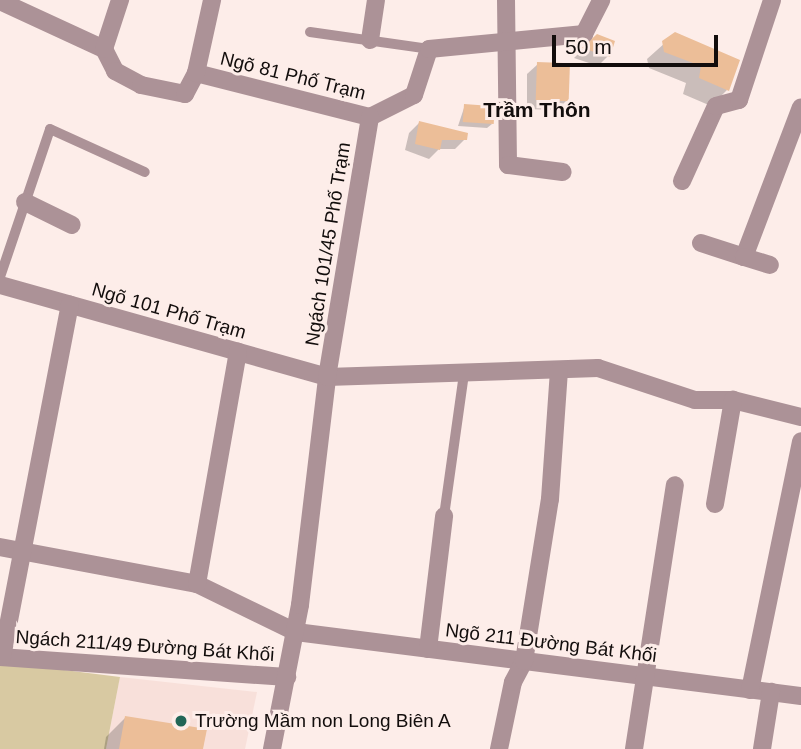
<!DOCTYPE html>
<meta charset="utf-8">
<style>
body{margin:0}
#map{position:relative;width:801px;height:749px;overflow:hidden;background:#fdede9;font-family:Helvetica,sans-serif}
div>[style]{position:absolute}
.built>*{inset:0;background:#f8e0da}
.green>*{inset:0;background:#d8c9a2}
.shadow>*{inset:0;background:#0003}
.building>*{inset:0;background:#ecbe98;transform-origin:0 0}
.lane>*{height:10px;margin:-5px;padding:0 5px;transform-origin:5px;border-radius:5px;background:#ac9297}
.street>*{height:18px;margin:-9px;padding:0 9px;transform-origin:9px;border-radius:9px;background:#ac9297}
.dots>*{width:19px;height:19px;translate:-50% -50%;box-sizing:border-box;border:4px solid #fdede9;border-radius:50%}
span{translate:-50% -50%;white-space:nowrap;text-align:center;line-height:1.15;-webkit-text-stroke:6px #fdede9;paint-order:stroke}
.street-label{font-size:19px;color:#120d0c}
.poi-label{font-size:19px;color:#120d0c}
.left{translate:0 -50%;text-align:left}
.neighbourhood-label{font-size:21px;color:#120d0c;font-weight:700}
.scale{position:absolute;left:552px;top:35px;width:166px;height:32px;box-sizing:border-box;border:4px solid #120d0c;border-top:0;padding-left:9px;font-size:21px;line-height:24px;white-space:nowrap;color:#120d0c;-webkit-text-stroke:5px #fdede9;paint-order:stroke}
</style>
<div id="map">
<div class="built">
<div style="clip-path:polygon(120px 677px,257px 692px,245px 749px,106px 749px)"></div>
</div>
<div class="green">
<div style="clip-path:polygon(0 662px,120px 677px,106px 749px,0 749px)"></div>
</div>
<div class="shadow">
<div style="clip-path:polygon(675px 34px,727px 90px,711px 106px,683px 94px,686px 83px,649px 68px,647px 59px)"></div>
<div style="clip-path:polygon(597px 36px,608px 56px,598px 66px,574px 58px)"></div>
<div style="clip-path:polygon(538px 64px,567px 100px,557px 110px,527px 109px,527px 74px)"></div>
<div style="clip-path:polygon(465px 105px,492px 124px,487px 128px,458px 126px)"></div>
<div style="clip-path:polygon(419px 123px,465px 139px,455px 149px,439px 149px,429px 159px,405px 150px,409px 133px)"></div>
<div style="clip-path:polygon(125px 718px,202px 749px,104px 749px,106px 737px)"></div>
</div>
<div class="building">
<div style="clip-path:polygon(675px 32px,740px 60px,729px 91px,699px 78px,701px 66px,664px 52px,662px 41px)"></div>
<div style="clip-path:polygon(597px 34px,615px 41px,610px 57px,582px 48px)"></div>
<div style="left:537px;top:62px;width:33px;height:38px;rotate:2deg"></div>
<div style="left:464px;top:104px;width:31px;height:18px;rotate:4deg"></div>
<div style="clip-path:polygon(419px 121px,468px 133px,467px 140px,442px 140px,440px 150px,415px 144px)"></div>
<div style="clip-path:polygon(125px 716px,207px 729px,203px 749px,119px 749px)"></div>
</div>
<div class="lane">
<div style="left:310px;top:32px;width:120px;rotate:8.1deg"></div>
<div style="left:0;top:277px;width:156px;rotate:-71.3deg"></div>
<div style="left:50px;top:129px;width:104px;rotate:24.4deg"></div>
<div style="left:444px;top:516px;width:143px;rotate:-82deg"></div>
</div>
<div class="street">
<div style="left:506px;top:0;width:165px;rotate:89.3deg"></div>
<div style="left:508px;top:165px;width:55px;rotate:7.3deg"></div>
<div style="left:0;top:1px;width:115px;rotate:24.8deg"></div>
<div style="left:104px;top:49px;width:25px;rotate:63deg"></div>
<div style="left:115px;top:71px;width:30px;rotate:28deg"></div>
<div style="left:141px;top:85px;width:45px;rotate:11.6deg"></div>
<div style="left:185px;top:94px;width:24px;rotate:-62deg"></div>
<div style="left:196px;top:73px;width:179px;rotate:14.2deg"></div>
<div style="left:370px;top:117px;width:49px;rotate:-26.6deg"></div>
<div style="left:414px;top:95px;width:48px;rotate:-71.9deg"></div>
<div style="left:429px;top:49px;width:156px;rotate:-5.5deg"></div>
<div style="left:584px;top:34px;width:38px;rotate:-63deg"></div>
<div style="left:370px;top:40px;width:40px;rotate:-81.5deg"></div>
<div style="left:104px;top:49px;width:52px;rotate:-71.9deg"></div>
<div style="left:196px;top:73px;width:75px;rotate:-77.6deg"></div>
<div style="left:682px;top:181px;width:82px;rotate:-65.6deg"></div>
<div style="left:716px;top:106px;width:24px;rotate:-15deg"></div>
<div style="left:739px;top:100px;width:105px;rotate:-71.7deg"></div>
<div style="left:25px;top:202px;width:52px;rotate:26.1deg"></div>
<div style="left:701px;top:243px;width:45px;rotate:18deg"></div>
<div style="left:744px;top:257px;width:160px;rotate:-69.2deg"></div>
<div style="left:744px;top:257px;width:27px;rotate:17deg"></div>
<div style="left:0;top:285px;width:340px;rotate:15.7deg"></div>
<div style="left:327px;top:377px;width:271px;rotate:-1.9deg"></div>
<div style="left:598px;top:368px;width:102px;rotate:18.3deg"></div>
<div style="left:695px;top:400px;width:38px"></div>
<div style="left:733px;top:400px;width:70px;rotate:14deg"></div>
<div style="left:715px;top:504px;width:106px;rotate:-80.2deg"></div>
<div style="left:0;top:547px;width:200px;rotate:10.6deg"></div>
<div style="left:197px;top:584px;width:110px;rotate:25.9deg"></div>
<div style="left:296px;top:632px;width:509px;rotate:7.22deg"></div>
<div style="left:197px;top:584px;width:236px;rotate:-80deg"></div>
<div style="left:428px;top:649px;width:134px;rotate:-83.1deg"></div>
<div style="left:0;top:657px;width:288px;rotate:4deg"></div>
<div style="left:2px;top:657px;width:359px;rotate:-79.1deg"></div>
<div style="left:750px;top:690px;width:254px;rotate:-78.4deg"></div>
<div style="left:272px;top:749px;width:147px;rotate:-79deg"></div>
<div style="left:300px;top:605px;width:230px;rotate:-83.2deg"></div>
<div style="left:327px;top:377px;width:264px;rotate:-80.6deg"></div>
<div style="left:499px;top:749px;width:68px;rotate:-78.2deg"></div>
<div style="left:513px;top:682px;width:24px;rotate:-62deg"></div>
<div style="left:524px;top:661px;width:164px;rotate:-80.9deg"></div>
<div style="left:550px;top:499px;width:128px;rotate:-86deg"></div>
<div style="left:634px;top:749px;width:267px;rotate:-81.2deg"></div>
<div style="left:762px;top:749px;width:58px;rotate:-81deg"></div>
</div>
<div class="dots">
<div style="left:181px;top:721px;background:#226657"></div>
</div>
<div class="street-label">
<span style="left:293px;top:76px;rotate:14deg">Ngõ 81 Phố Trạm</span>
<span style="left:328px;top:244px;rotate:-81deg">Ngách 101/45 Phố Trạm</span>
<span style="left:169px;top:311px;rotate:16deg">Ngõ 101 Phố Trạm</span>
<span style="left:551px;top:643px;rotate:7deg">Ngõ 211 Đường Bát Khối</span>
<span style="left:145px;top:646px;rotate:4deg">Ngách 211/49 Đường Bát Khối</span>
</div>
<div class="poi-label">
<span class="left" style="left:195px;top:721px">Trường Mầm non Long Biên A</span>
</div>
<div class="neighbourhood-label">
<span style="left:537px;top:110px">Trầm Thôn</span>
</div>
<div class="scale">50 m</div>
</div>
